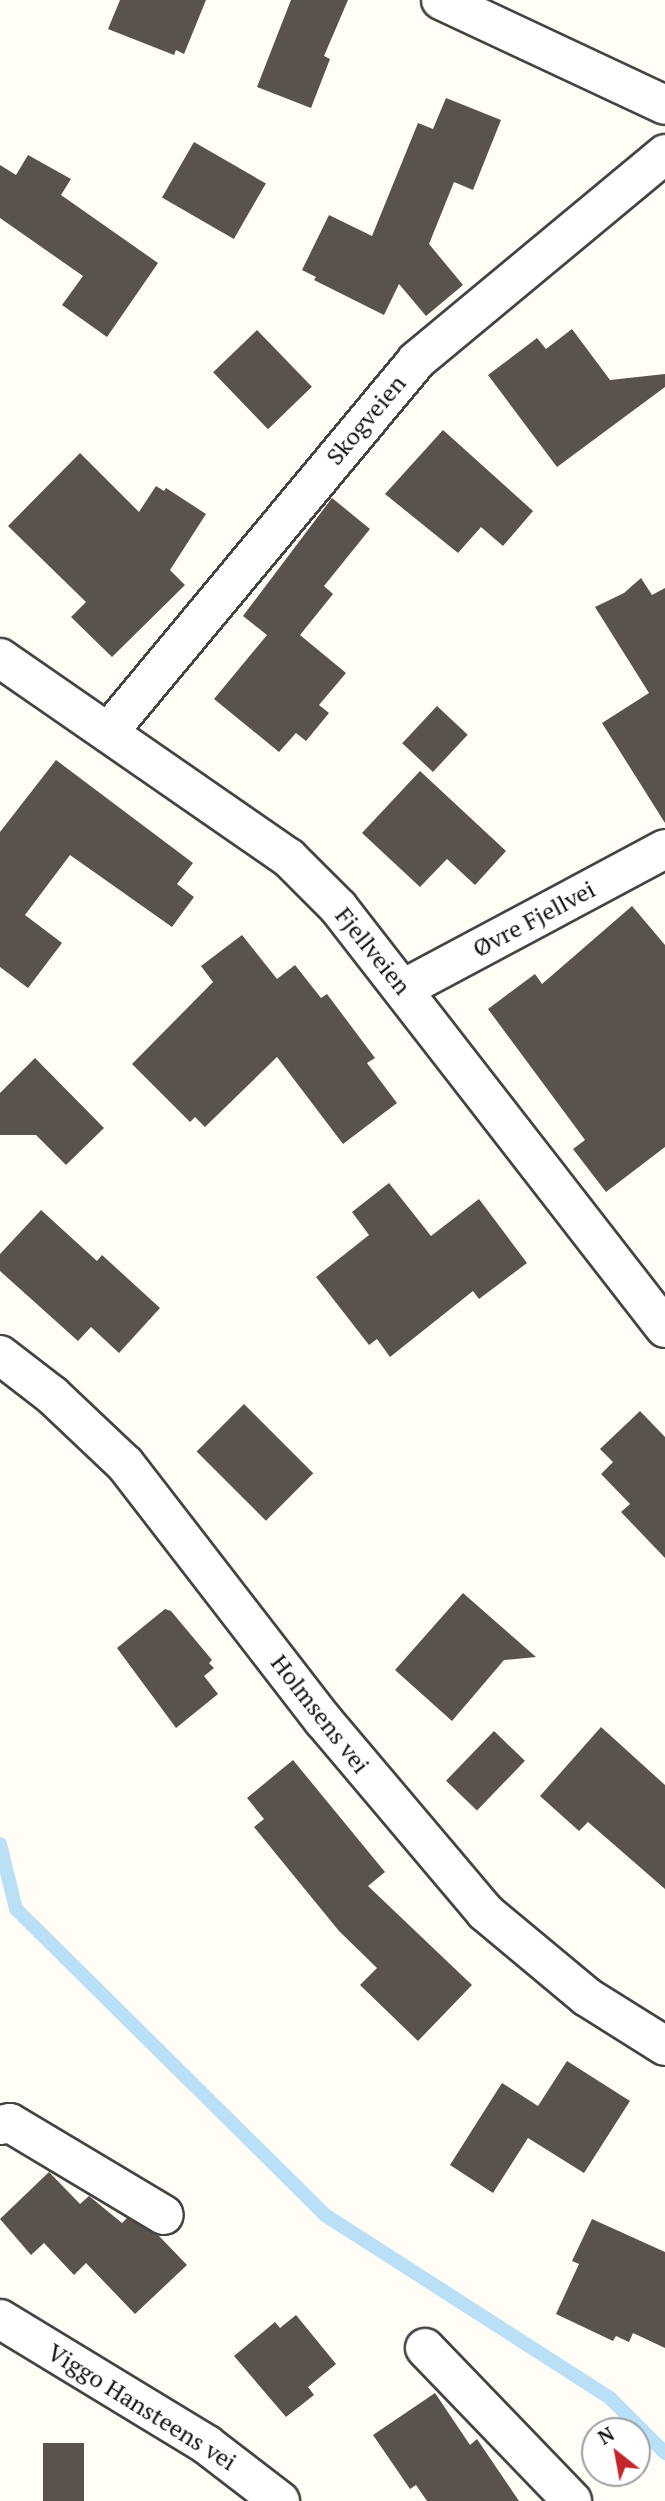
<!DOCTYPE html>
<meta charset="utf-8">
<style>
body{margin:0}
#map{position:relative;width:665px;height:2501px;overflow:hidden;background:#fffdf5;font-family:"PT Serif",serif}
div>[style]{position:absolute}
.stream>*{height:14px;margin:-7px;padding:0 7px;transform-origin:7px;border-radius:7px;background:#b9e0f7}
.building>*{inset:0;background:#5a524d;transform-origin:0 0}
.roads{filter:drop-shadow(2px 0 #444) drop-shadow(-2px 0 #444) drop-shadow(0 2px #444) drop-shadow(0 -2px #444)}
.minor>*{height:38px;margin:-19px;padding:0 19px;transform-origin:19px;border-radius:19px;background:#fff}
span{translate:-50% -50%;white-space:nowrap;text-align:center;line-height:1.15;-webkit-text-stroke:7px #fff;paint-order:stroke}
.street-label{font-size:24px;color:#111}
.north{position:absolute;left:581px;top:2417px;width:70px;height:70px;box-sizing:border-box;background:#fff;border:2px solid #a0a0a0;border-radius:50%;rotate:329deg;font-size:19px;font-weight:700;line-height:28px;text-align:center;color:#111}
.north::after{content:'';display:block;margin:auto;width:24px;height:32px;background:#c4262e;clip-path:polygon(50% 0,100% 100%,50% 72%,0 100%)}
</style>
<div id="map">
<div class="stream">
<div style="left:0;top:1844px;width:67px;rotate:76.2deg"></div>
<div style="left:16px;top:1909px;width:435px;rotate:44.7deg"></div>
<div style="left:325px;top:2215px;width:339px;rotate:32.7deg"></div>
<div style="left:610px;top:2398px;width:78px;rotate:45deg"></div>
</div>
<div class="building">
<div style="clip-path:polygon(120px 0,206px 0,184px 54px,176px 50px,174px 55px,108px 29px)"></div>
<div style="clip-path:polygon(291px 0,348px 0,324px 56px,330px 59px,311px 108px,257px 87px)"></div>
<div style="clip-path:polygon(446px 98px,501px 120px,473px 190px,454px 182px,429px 244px,463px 285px,426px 316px,399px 284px,384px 315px,314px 280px,316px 277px,302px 270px,329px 215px,372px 236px,418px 123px,433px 129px)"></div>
<div style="left:194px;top:142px;width:83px;height:64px;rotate:30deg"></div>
<div style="clip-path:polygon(28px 155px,71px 179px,61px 195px,158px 263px,107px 337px,62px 305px,83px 276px,0 218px,0 165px,16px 175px)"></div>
<div style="clip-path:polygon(572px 329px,610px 380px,665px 374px,665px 387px,557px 467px,488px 375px,537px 338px,546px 349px)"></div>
<div style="left:257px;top:330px;width:79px;height:61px;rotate:46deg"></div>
<div style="clip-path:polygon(443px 430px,533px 511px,503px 546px,481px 527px,458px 553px,385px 494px)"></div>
<div style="clip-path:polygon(80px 453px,139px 512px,156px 486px,164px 491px,166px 488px,206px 514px,170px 570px,185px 585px,112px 657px,71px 617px,86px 602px,8px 526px)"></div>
<div style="clip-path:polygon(332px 498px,370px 529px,324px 586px,333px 594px,300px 635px,346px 673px,319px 705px,329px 713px,306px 741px,296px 733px,279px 752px,214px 699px,267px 635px,243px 616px)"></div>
<div style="clip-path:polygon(641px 578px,652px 595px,665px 588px,665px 823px,602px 723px,649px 693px,595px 607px,624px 593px)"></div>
<div style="left:437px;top:706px;width:42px;height:51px;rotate:43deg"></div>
<div style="clip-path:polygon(56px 760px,193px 863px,177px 884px,194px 897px,172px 927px,70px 855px,25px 915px,62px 943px,28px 988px,0 967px,0 832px)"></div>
<div style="clip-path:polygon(420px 771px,506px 851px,475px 885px,447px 859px,420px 887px,362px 833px)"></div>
<div style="clip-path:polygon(632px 906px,665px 945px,665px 1147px,606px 1192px,573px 1149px,585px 1140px,488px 1009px,535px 974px,542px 984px)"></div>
<div style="clip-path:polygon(242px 935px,277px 979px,295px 965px,321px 998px,327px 994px,375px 1058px,367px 1063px,397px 1103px,343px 1144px,277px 1057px,205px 1127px,195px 1117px,190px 1122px,132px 1064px,213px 982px,201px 966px)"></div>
<div style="clip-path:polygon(35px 1058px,104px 1128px,66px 1165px,36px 1135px,0 1135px,0 1093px)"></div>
<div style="clip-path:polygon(389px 1183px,431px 1236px,479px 1199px,527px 1263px,479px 1299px,473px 1291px,390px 1357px,377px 1339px,369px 1345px,316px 1277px,369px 1235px,352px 1212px)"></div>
<div style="clip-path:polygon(41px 1210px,97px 1261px,102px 1255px,160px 1308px,119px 1353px,91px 1327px,78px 1341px,0 1271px,0 1254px)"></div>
<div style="left:244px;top:1404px;width:98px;height:67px;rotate:45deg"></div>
<div style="clip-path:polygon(640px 1411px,665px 1437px,665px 1558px,621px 1512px,630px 1504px,601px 1474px,613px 1462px,600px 1449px)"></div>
<div style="clip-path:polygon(463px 1593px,536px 1657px,504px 1660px,452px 1721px,395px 1670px)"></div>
<div style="clip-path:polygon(165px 1609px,171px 1611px,212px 1660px,209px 1663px,214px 1668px,204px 1676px,218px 1694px,176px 1728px,117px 1648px)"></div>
<div style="clip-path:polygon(601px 1727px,665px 1785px,665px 1889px,588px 1822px,579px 1831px,540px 1796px)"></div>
<div style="left:494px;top:1731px;width:43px;height:69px;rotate:44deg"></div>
<div style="clip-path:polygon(293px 1760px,385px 1872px,368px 1886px,472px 1985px,418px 2041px,360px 1985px,377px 1968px,339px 1931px,254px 1827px,264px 1819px,247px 1798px)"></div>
<div style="clip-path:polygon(567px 2061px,630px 2101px,584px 2173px,528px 2138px,493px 2193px,450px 2165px,502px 2083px,538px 2106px)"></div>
<div style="clip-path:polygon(49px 2172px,80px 2204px,89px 2196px,122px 2223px,127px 2218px,159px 2236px,187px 2265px,135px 2314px,86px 2263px,74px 2275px,44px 2243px,31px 2255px,0 2219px)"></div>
<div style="clip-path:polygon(592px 2219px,665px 2252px,665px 2348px,633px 2333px,629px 2342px,616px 2336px,613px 2341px,556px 2314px,579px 2264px,572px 2261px)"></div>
<div style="clip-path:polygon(296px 2315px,336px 2364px,308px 2387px,314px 2395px,286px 2417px,234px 2356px,275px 2322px,280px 2328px)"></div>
<div style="clip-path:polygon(435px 2393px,470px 2445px,477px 2439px,519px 2501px,427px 2501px,416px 2485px,410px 2489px,373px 2435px)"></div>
<div style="left:43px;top:2443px;width:41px;height:58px"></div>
</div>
<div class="roads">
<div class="minor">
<div style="left:441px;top:0;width:247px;rotate:25.1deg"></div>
<div style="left:0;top:658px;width:351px;rotate:34.7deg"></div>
<div style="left:289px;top:858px;width:69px;rotate:45deg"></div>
<div style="left:338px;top:907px;width:533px;rotate:52.16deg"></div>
<div style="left:110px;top:730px;width:479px;rotate:-50.3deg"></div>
<div style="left:416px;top:361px;width:324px;rotate:-39.7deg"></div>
<div style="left:403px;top:989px;width:297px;rotate:-28.1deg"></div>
<div style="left:0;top:1355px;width:66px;rotate:37.6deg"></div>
<div style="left:52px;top:1395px;width:100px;rotate:43.4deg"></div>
<div style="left:125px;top:1464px;width:324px;rotate:52.3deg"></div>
<div style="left:323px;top:1720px;width:251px;rotate:49.8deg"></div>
<div style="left:485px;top:1912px;width:133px;rotate:39.8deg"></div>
<div style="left:587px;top:1997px;width:92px;rotate:32.1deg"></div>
<div style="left:0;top:2125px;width:10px;rotate:-11deg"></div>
<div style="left:10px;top:2123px;width:179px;rotate:30.9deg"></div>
<div style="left:0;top:2319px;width:242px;rotate:31.3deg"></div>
<div style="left:207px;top:2445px;width:92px;rotate:37.5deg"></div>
<div style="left:425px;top:2348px;width:212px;rotate:46.1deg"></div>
</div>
</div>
<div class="street-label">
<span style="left:366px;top:420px;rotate:-50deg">Skogveien</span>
<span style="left:534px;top:919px;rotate:-28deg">Øvre Fjellvei</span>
<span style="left:373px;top:951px;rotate:51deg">Fjellveien</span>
<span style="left:320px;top:1714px;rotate:52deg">Holmsens vei</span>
<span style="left:142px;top:2407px;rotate:32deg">Viggo Hansteens vei</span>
</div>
<div class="north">N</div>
</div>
